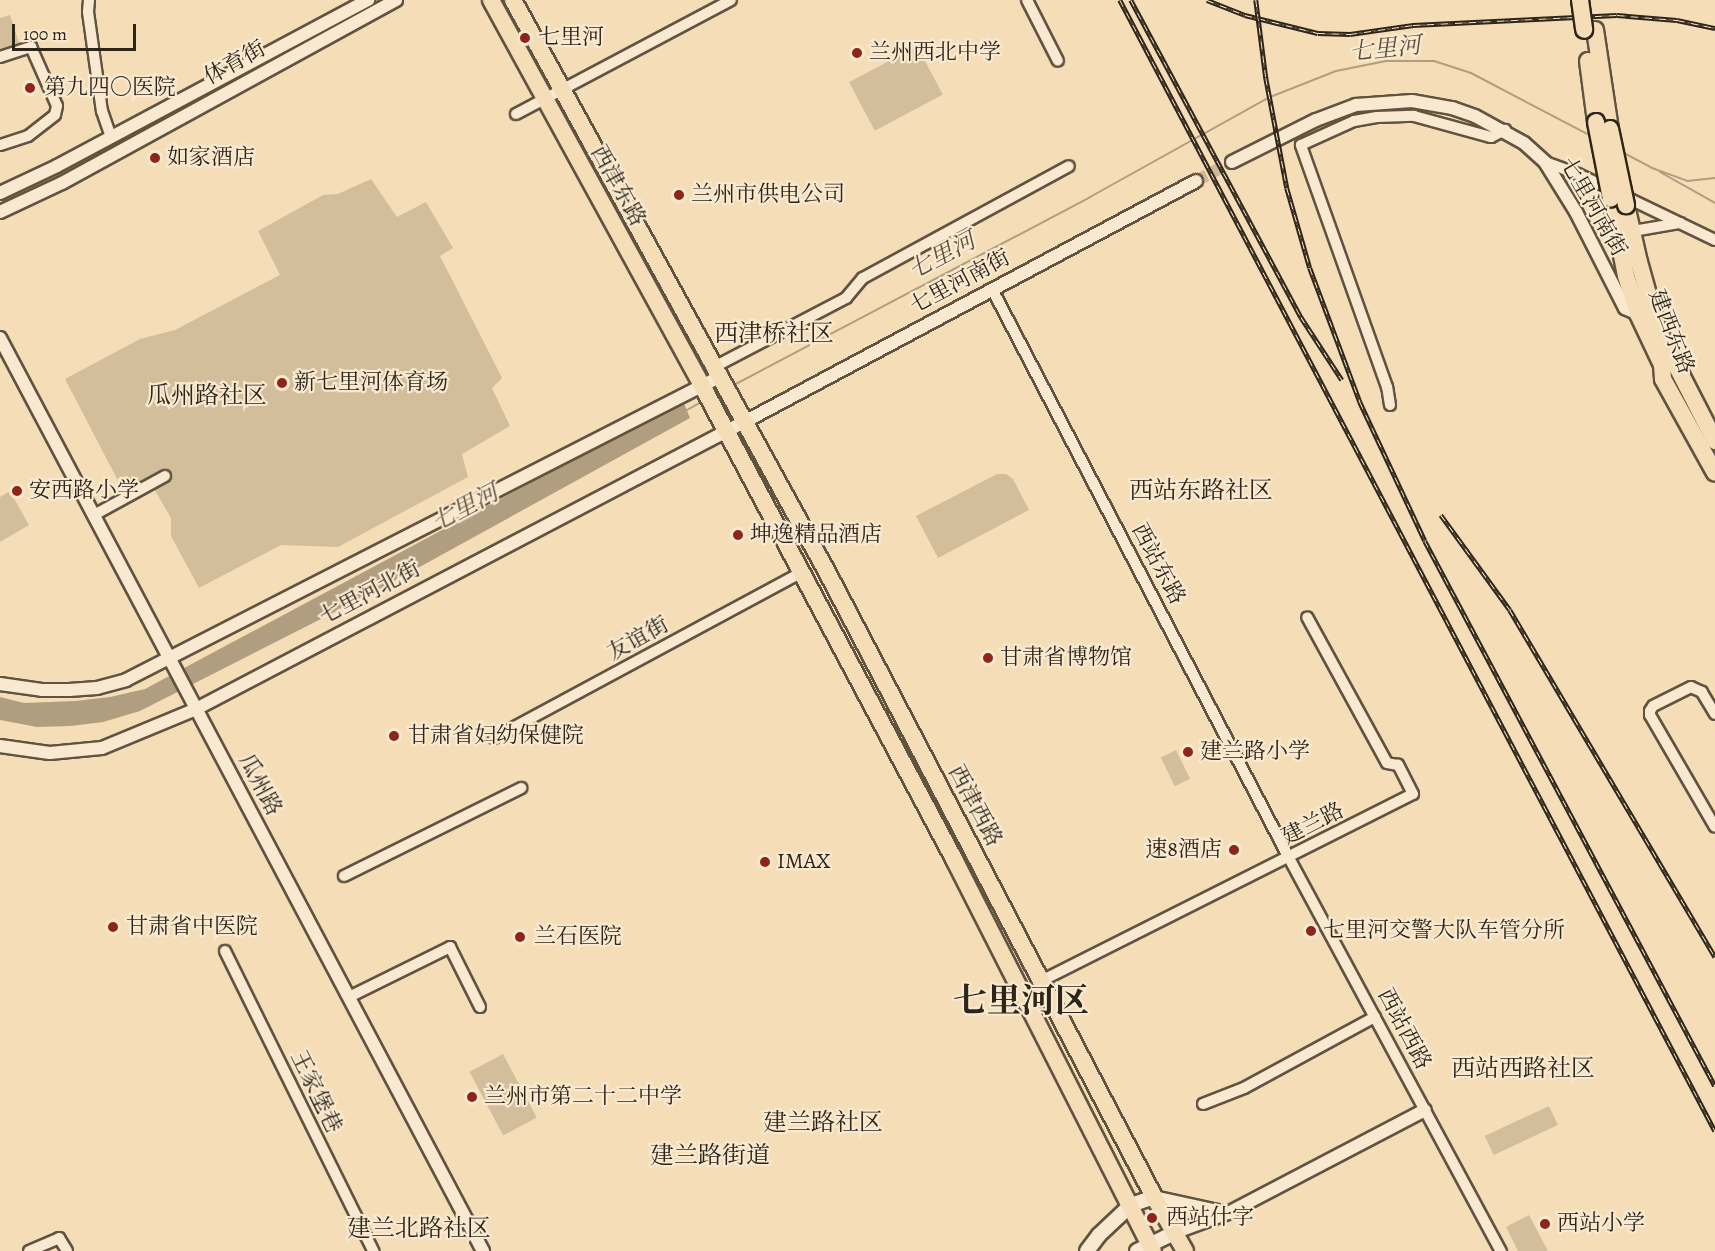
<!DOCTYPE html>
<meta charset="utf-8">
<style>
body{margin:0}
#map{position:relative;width:1715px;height:1251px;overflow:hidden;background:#f5ddb7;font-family:Alegreya,"Noto Serif SC",serif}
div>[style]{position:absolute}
.green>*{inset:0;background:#d3be9c;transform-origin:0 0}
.water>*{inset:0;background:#b19e81}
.stream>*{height:2px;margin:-1px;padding:0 1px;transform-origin:1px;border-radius:1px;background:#b19e81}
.tertiary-tunnel>*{height:12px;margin-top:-6px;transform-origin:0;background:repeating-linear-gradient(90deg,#cdb897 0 12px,transparent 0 18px)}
.roads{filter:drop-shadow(2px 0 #605340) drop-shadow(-2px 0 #605340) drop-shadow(0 2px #605340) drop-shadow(0 -2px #605340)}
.minor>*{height:10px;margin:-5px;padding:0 5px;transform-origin:5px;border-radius:5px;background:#f8e9d0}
.tertiary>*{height:12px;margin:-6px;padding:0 6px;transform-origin:6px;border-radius:6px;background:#f8e9d0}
.secondary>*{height:14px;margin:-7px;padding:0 7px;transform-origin:7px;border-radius:7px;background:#f8e9d0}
.primary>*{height:16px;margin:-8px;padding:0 8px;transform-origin:8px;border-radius:8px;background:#f5ddb7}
.trunk>*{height:16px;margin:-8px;padding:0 8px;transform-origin:8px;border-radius:8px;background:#f5ddb7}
.rail>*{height:4.5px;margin-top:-2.25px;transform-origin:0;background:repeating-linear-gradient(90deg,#f8e9d0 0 7px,#2e2519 0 14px);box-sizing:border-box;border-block:2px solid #2e2519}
.bridges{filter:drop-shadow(2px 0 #2e2519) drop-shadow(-2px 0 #2e2519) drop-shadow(0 2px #2e2519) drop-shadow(0 -2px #2e2519)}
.trunk-bridge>*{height:16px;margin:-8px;padding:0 8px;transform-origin:8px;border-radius:8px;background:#f5ddb7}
.dots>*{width:16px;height:16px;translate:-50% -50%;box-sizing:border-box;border:3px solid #f8e9d0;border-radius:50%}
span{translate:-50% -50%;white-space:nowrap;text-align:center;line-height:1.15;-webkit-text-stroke:4.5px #f8e9d0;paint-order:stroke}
.poi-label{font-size:22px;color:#2e2519}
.left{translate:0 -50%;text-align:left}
.right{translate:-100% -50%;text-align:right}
.street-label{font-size:22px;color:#2e2519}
.water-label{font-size:24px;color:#5c4f3d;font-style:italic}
.neighbourhood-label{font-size:24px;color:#2e2519}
.town-label{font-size:34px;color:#2e2519;font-weight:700}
.scale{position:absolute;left:12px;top:24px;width:124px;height:27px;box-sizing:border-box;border:3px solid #2e2519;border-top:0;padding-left:8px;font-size:18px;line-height:21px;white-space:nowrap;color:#2e2519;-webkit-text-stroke:4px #f8e9d0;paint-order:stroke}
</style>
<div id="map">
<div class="green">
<div style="clip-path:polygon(10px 15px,20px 46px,0 53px,0 18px)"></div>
<div style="left:917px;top:46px;width:55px;height:77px;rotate:62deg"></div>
<div style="clip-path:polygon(371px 179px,397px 217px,426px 202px,453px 248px,440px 256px,502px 378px,492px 388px,510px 426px,462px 454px,468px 477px,338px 547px,281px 545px,199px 588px,171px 536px,171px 518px,153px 487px,128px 500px,65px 379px,140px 339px,175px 330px,280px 275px,258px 231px,323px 195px,338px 194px)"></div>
<div style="clip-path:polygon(997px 474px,1006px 474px,1013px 479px,1029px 510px,938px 558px,916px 516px)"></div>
<div style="clip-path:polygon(10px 491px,29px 525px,0 542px,0 497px)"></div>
<div style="left:1176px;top:750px;width:32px;height:17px;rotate:64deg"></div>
<div style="left:503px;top:1054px;width:72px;height:38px;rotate:62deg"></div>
<div style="left:1549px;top:1106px;width:21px;height:71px;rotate:65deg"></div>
<div style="clip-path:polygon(1529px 1215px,1548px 1251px,1518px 1251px,1506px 1227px)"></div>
</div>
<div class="water">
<div style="clip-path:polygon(683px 401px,690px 418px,376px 591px,140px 711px,103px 722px,71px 726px,37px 727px,0 720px,0 697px,24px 703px,75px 701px,110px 697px,145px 689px)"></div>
</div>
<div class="stream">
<div style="left:1622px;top:152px;width:34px;rotate:28deg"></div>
<div style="left:1652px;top:168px;width:37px;rotate:20deg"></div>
<div style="left:1687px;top:181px;width:28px;rotate:-6deg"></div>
<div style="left:1660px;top:172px;width:63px;rotate:29.4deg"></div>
<div style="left:732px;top:386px;width:405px;rotate:-27.8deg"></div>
<div style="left:1090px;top:197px;width:206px;rotate:-29.1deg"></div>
<div style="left:1270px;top:97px;width:71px;rotate:-21.5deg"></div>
<div style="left:1336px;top:71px;width:51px;rotate:-11.3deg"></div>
<div style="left:1386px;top:61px;width:48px"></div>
<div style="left:1434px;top:61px;width:39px;rotate:18deg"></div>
<div style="left:1471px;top:73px;width:136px;rotate:27.7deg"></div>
<div style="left:685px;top:411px;width:21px;rotate:-29deg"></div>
</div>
<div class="tertiary-tunnel">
<div style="left:1196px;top:181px;width:41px;rotate:-27.8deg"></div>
</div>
<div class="roads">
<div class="minor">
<div style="left:89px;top:0;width:12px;rotate:95deg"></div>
<div style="left:88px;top:12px;width:100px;rotate:82deg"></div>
<div style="left:102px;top:111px;width:28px;rotate:71deg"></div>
<div style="left:1027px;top:0;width:68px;rotate:63.1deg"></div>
<div style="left:0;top:57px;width:33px;rotate:-18deg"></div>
<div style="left:31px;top:47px;width:64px;rotate:66.2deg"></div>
<div style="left:57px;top:106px;width:9px;rotate:103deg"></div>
<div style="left:55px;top:115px;width:34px;rotate:142deg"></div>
<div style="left:28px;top:136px;width:29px;rotate:162deg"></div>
<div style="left:516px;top:114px;width:243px;rotate:-27.9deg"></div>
<div style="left:1545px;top:162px;width:35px;rotate:20deg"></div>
<div style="left:1578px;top:174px;width:152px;rotate:25.7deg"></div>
<div style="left:1633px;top:231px;width:48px;rotate:-9.7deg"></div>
<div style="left:992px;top:289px;width:642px;rotate:62.44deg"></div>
<div style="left:1289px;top:858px;width:447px;rotate:61.7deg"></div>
<div style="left:716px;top:366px;width:147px;rotate:-27.6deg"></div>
<div style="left:846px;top:298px;width:26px;rotate:-50deg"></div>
<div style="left:863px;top:278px;width:234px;rotate:-28.5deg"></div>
<div style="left:1390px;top:405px;width:18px;rotate:-99deg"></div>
<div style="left:1387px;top:387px;width:257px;rotate:-109.6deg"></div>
<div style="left:1301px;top:145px;width:58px;rotate:-24.4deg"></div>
<div style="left:1354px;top:121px;width:23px;rotate:-10deg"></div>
<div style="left:1377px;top:117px;width:37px;rotate:-2deg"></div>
<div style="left:1414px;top:116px;width:80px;rotate:15.3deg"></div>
<div style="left:1491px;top:137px;width:16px;rotate:-27deg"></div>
<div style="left:94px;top:515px;width:81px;rotate:-28.8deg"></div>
<div style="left:1715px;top:714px;width:26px;rotate:-121deg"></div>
<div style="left:1702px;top:692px;width:12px;rotate:-156deg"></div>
<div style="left:1691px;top:687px;width:42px;rotate:153.4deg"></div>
<div style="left:1653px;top:706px;width:6px;rotate:121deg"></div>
<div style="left:1650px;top:711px;width:4px;rotate:90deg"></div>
<div style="left:1650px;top:715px;width:129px;rotate:59.9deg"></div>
<div style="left:494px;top:738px;width:348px;rotate:-28.3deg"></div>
<div style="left:344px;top:876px;width:198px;rotate:-26.4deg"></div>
<div style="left:225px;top:951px;width:335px;rotate:63.7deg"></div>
<div style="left:1041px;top:981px;width:416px;rotate:-26.7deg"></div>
<div style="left:1413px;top:794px;width:33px;rotate:-117deg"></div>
<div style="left:1398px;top:765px;width:11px;rotate:-170deg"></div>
<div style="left:1387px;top:763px;width:166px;rotate:-118.7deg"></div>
<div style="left:349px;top:997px;width:113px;rotate:-26.3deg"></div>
<div style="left:450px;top:947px;width:67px;rotate:63.4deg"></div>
<div style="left:1203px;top:1104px;width:44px;rotate:-21.3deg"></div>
<div style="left:1244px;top:1088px;width:149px;rotate:-28.5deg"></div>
<div style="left:29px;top:1251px;width:33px;rotate:-23deg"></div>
<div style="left:59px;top:1238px;width:15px;rotate:58deg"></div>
</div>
<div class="tertiary">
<div style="left:1232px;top:162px;width:94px;rotate:-26.6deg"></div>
<div style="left:1316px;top:120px;width:43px;rotate:-20.6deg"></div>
<div style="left:1356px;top:105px;width:56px;rotate:-4.1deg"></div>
<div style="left:1412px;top:101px;width:41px;rotate:9.9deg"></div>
<div style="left:1452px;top:108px;width:24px;rotate:19deg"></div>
<div style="left:1475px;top:116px;width:56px;rotate:28.9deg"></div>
<div style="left:1524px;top:143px;width:28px;rotate:42deg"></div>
<div style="left:1545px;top:162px;width:59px;rotate:58.2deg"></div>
<div style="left:1576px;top:212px;width:108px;rotate:63deg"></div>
<div style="left:1625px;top:308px;width:14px;rotate:25deg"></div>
<div style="left:0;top:193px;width:63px;rotate:-25.3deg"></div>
<div style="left:57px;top:166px;width:353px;rotate:-28.1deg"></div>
<div style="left:0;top:212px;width:68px;rotate:-25.1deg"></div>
<div style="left:62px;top:183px;width:381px;rotate:-28.7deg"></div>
<div style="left:0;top:338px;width:1033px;rotate:62.12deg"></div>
<div style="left:0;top:684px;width:42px;rotate:8.1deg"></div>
<div style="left:42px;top:690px;width:27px"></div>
<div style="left:69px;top:690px;width:28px;rotate:-4deg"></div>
<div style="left:97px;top:688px;width:30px;rotate:-15deg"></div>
<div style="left:126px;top:680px;width:668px;rotate:-27.06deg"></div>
<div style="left:0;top:746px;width:50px;rotate:8deg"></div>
<div style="left:50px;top:753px;width:52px;rotate:-5.5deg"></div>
<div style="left:102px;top:748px;width:102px;rotate:-22.5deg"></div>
<div style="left:196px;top:709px;width:621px;rotate:-27.64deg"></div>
<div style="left:746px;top:421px;width:510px;rotate:-28.07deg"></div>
<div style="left:1154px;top:1197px;width:75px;rotate:12.4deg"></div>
<div style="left:1176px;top:1232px;width:55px;rotate:-20.1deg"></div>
<div style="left:1228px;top:1213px;width:222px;rotate:-27.6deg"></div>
</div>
<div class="secondary">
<div style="left:1087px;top:1251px;width:20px;rotate:-53deg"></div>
<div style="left:1099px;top:1235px;width:44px;rotate:-43.2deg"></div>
<div style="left:1131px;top:1205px;width:24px;rotate:-19deg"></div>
<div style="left:1137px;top:1251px;width:43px;rotate:-26deg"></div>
</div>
<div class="primary">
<div style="left:491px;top:0;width:448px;rotate:61.3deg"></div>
<div style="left:706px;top:393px;width:530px;rotate:61.98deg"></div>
<div style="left:955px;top:861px;width:437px;rotate:63.1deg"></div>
<div style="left:513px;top:0;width:650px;rotate:61.23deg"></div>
<div style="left:826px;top:570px;width:708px;rotate:62.38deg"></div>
<div style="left:1154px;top:1197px;width:62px;rotate:60.1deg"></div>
</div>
<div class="trunk">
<div style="left:1595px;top:30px;width:100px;rotate:81.4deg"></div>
<div style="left:1588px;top:61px;width:62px;rotate:82.5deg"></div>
<div style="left:1611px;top:199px;width:78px;rotate:79deg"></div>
<div style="left:1626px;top:276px;width:40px;rotate:72deg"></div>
<div style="left:1638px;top:314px;width:56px;rotate:64.8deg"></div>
<div style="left:1662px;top:365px;width:14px;rotate:86deg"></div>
<div style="left:1663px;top:379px;width:107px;rotate:61deg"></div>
<div style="left:1626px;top:205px;width:58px;rotate:77.2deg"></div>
<div style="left:1639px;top:262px;width:71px;rotate:74.4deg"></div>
<div style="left:1658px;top:330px;width:125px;rotate:62.8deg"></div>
</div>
</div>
<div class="rail">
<div style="left:1120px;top:0;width:1278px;rotate:62.25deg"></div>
<div style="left:1131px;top:0;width:360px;rotate:61.8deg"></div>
<div style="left:1301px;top:317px;width:75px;rotate:56.9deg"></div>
<div style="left:1207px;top:0;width:41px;rotate:21.5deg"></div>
<div style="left:1245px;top:15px;width:75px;rotate:13.9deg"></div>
<div style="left:1318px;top:33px;width:32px;rotate:2deg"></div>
<div style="left:1350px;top:34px;width:64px;rotate:-8.1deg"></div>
<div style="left:1413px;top:25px;width:204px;rotate:-2.8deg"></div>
<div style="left:1617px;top:15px;width:60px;rotate:4.8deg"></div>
<div style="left:1677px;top:20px;width:39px;rotate:12deg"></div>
<div style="left:1256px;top:0;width:79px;rotate:82.7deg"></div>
<div style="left:1266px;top:78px;width:112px;rotate:79.2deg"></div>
<div style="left:1287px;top:188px;width:83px;rotate:74deg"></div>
<div style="left:1310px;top:268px;width:143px;rotate:69.5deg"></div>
<div style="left:1360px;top:402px;width:153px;rotate:64.9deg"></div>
<div style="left:1425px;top:541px;width:617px;rotate:61.98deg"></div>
<div style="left:1441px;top:515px;width:117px;rotate:54deg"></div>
<div style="left:1510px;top:610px;width:403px;rotate:59.4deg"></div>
</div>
<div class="bridges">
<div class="trunk-bridge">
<div style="left:1580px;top:0;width:30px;rotate:82deg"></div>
<div style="left:1596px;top:122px;width:78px;rotate:79deg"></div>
<div style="left:1610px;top:129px;width:78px;rotate:78.1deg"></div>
</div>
</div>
<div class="dots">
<div style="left:525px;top:38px;background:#8f2418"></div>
<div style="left:857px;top:53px;background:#8f2418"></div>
<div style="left:30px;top:88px;background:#8f2418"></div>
<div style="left:155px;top:158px;background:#8f2418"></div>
<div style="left:679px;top:195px;background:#8f2418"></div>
<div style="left:282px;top:383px;background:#8f2418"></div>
<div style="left:17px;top:491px;background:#8f2418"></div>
<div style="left:738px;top:535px;background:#8f2418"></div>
<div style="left:988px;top:658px;background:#8f2418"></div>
<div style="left:394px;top:736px;background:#8f2418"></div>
<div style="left:1188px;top:752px;background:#8f2418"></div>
<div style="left:1234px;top:850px;background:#8f2418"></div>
<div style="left:765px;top:862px;background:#8f2418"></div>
<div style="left:113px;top:927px;background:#8f2418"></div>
<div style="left:1311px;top:931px;background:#8f2418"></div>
<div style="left:520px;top:937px;background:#8f2418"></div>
<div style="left:472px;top:1097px;background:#8f2418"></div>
<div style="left:1152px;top:1218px;background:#8f2418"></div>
<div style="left:1545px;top:1224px;background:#8f2418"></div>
</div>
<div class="poi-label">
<span class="left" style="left:538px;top:38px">七里河</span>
<span class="left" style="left:869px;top:53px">兰州西北中学</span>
<span class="left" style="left:44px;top:88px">第九四〇医院</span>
<span class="left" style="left:167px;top:158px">如家酒店</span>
<span class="left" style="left:691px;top:195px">兰州市供电公司</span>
<span class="left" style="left:294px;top:383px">新七里河体育场</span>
<span class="left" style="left:29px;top:491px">安西路小学</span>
<span class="left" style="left:750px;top:535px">坤逸精品酒店</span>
<span class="left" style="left:1000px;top:658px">甘肃省博物馆</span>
<span class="left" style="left:408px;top:736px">甘肃省妇幼保健院</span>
<span class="left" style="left:1200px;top:752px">建兰路小学</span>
<span class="right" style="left:1222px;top:850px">速8酒店</span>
<span class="left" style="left:777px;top:862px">IMAX</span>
<span class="left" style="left:126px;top:927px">甘肃省中医院</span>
<span class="left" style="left:1323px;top:931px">七里河交警大队车管分所</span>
<span class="left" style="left:534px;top:937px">兰石医院</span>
<span class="left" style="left:484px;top:1097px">兰州市第二十二中学</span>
<span class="left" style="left:1166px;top:1218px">西站什字</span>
<span class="left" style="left:1557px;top:1224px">西站小学</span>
</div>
<div class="street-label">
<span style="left:235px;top:63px;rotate:-29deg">体育街</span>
<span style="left:618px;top:186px;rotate:61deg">西津东路</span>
<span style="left:1593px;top:207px;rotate:60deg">七里河南街</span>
<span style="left:960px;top:282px;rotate:-28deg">七里河南街</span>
<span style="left:1671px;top:332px;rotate:69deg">建西东路</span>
<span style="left:1158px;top:564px;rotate:62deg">西站东路</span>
<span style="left:370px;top:593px;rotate:-28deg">七里河北街</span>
<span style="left:638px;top:639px;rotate:-29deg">友谊街</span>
<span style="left:260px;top:785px;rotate:62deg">瓜州路</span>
<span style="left:975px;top:806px;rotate:62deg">西津西路</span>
<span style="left:1313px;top:824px;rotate:-27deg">建兰路</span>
<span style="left:1404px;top:1029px;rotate:62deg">西站西路</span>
<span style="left:316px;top:1092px;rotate:64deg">王家堡巷</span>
</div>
<div class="water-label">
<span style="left:1385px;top:49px;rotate:-6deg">七里河</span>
<span style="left:942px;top:256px;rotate:-28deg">七里河</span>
<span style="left:465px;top:508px;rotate:-28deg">七里河</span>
</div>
<div class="neighbourhood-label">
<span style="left:774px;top:334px">西津桥社区</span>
<span style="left:207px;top:396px">瓜州路社区</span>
<span style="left:1201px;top:491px">西站东路社区</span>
<span style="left:1523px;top:1069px">西站西路社区</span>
<span style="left:823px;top:1123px">建兰路社区</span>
<span style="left:710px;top:1156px">建兰路街道</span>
<span style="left:419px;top:1229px">建兰北路社区</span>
</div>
<div class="town-label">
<span style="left:1021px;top:1001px">七里河区</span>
</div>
<div class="scale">100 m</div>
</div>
